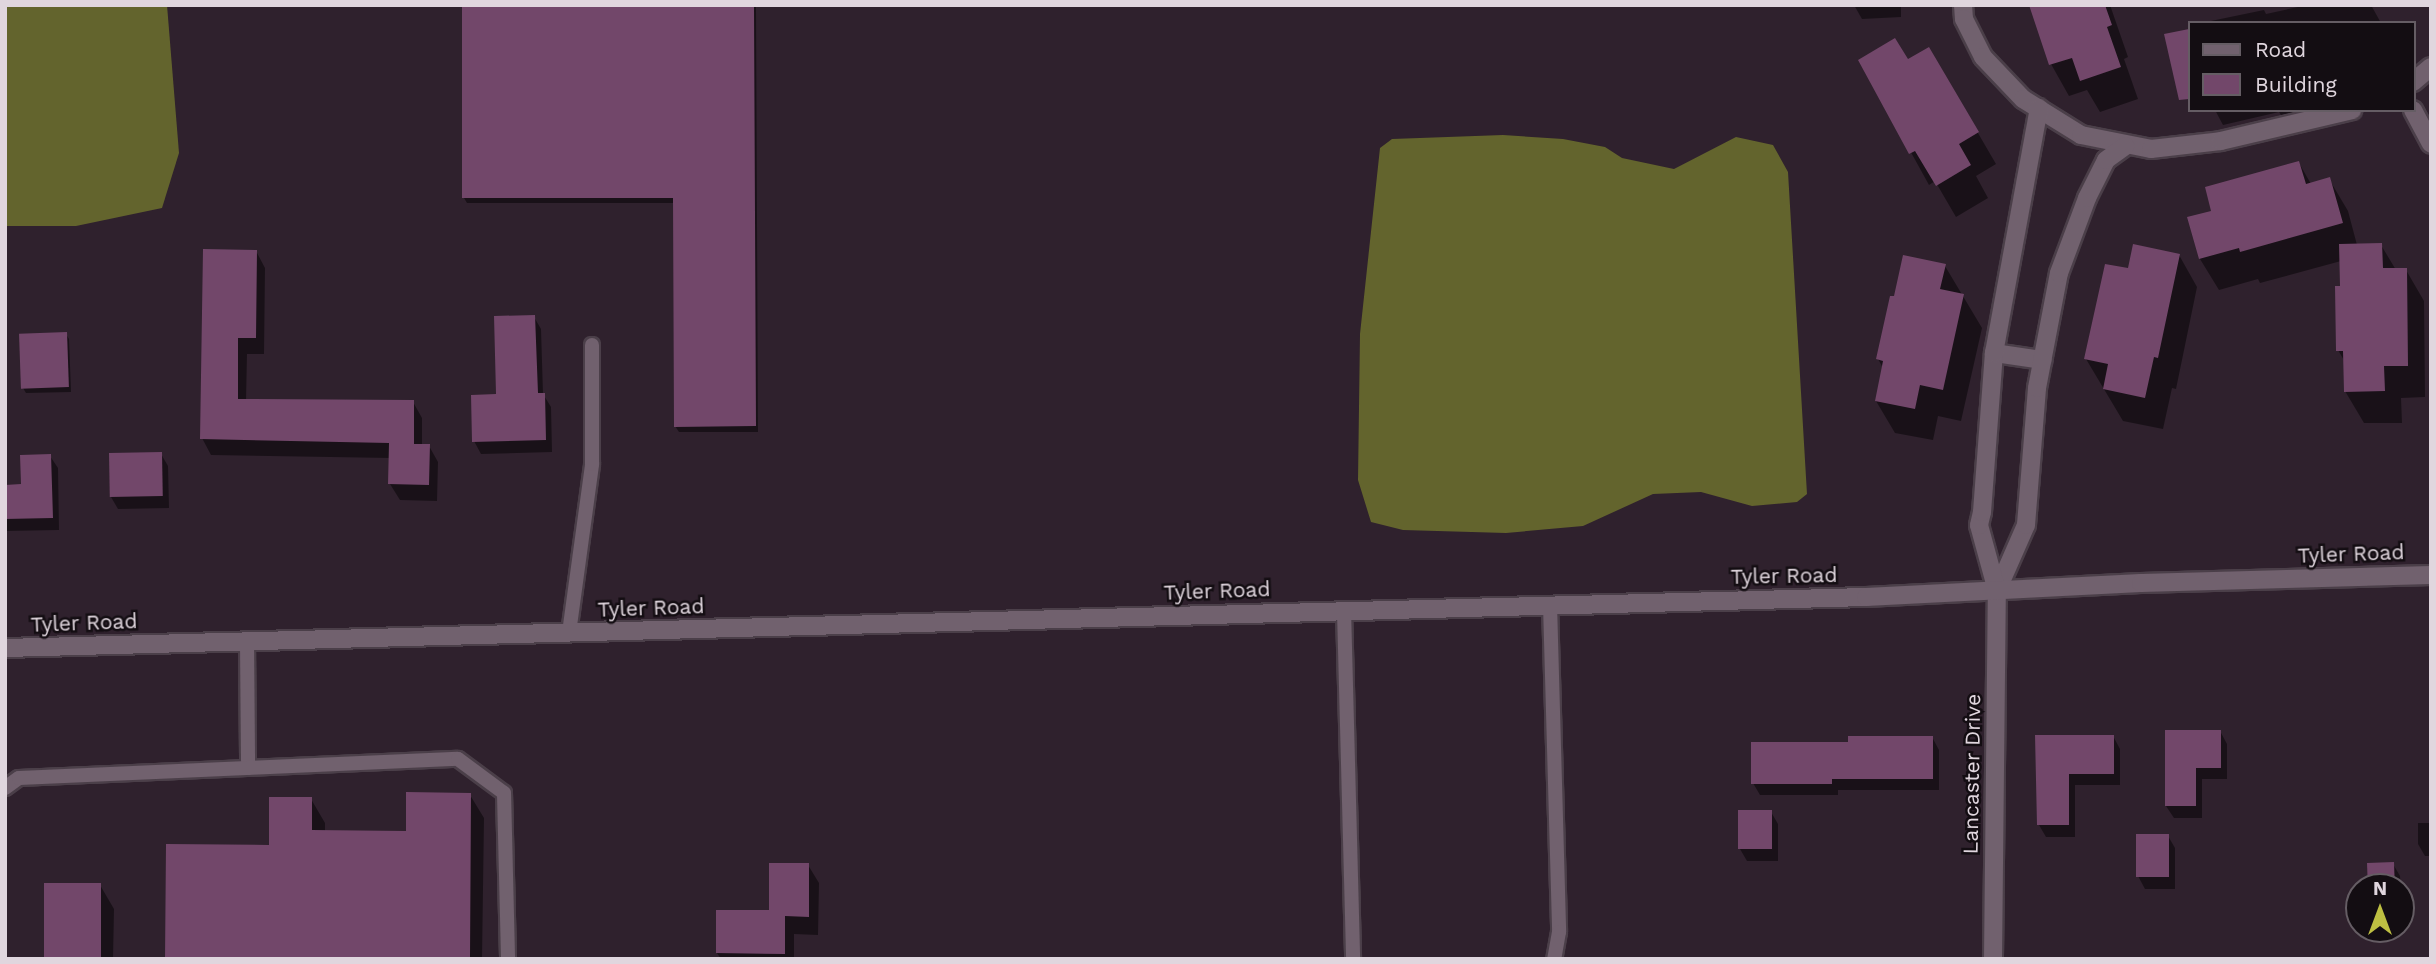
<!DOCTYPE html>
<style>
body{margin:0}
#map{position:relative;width:2436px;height:964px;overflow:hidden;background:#2f212d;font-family:"Work Sans",sans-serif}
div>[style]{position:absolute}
.forest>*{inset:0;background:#63642d}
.shadow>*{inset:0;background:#0007}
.building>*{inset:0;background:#72476a;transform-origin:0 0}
.roads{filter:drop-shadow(2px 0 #4b3f49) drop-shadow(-2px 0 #4b3f49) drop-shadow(0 2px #4b3f49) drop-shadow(0 -2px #4b3f49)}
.service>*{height:14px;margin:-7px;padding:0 7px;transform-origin:7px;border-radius:7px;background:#71616e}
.minor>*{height:18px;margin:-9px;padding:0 9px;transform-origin:9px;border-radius:9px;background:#71616e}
.tertiary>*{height:18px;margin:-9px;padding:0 9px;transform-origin:9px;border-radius:9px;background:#71616e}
span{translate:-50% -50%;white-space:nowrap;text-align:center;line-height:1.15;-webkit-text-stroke:5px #130d12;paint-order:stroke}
.street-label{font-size:21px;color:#e0d6de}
.frame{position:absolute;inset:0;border:7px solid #e0d6de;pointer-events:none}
.legend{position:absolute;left:2188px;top:21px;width:228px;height:91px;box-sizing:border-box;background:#130d12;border:2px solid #655d64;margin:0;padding:9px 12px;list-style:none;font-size:21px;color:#e0d6de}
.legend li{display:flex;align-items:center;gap:14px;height:35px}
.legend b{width:35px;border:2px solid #655d64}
.north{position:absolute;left:2345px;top:873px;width:70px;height:70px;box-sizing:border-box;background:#130d12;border:2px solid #655d64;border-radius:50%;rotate:0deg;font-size:19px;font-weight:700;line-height:28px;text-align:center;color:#e0d6de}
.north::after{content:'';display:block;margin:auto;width:24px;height:32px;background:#bebf42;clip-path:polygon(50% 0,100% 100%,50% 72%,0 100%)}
</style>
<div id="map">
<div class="forest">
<div style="clip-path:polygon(5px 5px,167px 5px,179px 153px,162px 208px,76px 226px,5px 226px)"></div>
<div style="clip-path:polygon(1503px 135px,1563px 139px,1605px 147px,1622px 158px,1674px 169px,1736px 137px,1773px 145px,1788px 172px,1807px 494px,1797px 502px,1752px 506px,1701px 492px,1653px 494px,1583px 526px,1506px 533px,1403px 530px,1371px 522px,1358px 480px,1360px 334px,1380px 148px,1392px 139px)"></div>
</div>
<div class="shadow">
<div style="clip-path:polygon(463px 5px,756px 5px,758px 432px,679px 432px,675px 426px,674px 203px,467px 203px,464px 198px)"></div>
<div style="clip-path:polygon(1854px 5px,1901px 5px,1901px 17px,1862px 19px)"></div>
<div style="clip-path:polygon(2031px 5px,2110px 5px,2128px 57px,2124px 59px,2138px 99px,2100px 112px,2087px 90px,2069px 96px,2051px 64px)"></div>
<div style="clip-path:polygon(2307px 5px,2371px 5px,2381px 23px,2206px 22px,2264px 10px,2266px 14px)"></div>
<div style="clip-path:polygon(1929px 49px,1996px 164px,1976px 176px,1988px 198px,1956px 217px,1935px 181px,1929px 185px,1860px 60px,1908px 61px)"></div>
<div style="clip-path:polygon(2215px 110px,2317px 110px,2283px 118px,2279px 112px,2223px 125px)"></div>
<div style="clip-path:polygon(2299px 163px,2311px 184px,2329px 179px,2348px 211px,2357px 245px,2381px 245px,2396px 270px,2406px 270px,2424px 301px,2425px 397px,2401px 398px,2402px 423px,2364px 423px,2345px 391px,2345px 362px,2338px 350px,2341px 261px,2260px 283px,2258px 279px,2219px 290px,2200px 259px,2213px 212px)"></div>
<div style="clip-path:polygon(256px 251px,265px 268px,264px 354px,247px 354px,246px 401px,413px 402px,422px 418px,422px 446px,429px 446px,438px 462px,437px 501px,400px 500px,390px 484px,391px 458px,211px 455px,202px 438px)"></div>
<div style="clip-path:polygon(2179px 255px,2197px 287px,2176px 389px,2172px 388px,2163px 429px,2123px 421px,2086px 359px,2129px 270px)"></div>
<div style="clip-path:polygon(1945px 266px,1982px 328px,1961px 421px,1938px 416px,1933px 440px,1895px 433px,1876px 401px,1883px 368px,1878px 359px)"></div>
<div style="clip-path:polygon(534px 317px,541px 329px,543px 394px,551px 407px,552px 452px,481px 454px,474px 441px)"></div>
<div style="clip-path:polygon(66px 334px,69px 339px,71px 392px,26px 393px,23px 388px)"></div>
<div style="clip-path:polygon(161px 454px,168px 466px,169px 508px,118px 509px,111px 497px)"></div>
<div style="clip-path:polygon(50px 456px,58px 468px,59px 530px,5px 531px,5px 487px,22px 486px)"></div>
<div style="clip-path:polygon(2220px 731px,2227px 744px,2227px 779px,2202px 779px,2202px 818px,2174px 818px,2166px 806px)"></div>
<div style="clip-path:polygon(2037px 736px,2113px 736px,2120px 749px,2120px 785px,2075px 785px,2075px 837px,2046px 837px,2039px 825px)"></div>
<div style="clip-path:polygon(1932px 737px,1939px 750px,1939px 790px,1838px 790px,1838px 795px,1760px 795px,1753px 783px,1850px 743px)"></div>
<div style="clip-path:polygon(470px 795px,484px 818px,482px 959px,167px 959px,311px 799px,325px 823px,325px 832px,407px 833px)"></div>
<div style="clip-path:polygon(1771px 812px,1778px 824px,1778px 861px,1747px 861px,1740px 849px)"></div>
<div style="clip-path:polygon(2418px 823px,2431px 823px,2431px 856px,2425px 856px,2418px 844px)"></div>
<div style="clip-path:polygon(2168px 836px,2175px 848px,2175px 889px,2145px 889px,2138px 876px)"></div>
<div style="clip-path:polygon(2393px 864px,2400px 876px,2401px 887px,2369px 887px,2368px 865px)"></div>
<div style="clip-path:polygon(808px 865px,819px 883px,818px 935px,794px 934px,794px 959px,721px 959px,717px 953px,770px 912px)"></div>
<div style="clip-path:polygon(100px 885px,114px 909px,113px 959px,46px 959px)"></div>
</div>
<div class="building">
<div style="clip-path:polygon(462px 5px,754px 5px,756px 426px,674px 427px,673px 198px,462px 198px)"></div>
<div style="clip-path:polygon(2029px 5px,2105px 5px,2112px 25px,2107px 27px,2121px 67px,2080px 81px,2072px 58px,2049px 65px)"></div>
<div style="clip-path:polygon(2189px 29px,2189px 99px,2179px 100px,2164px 34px)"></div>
<div style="clip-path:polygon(1895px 38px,1908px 59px,1929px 47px,1979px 132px,1959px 144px,1971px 165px,1936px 186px,1915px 151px,1909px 154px,1858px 60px)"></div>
<div style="clip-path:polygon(2299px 161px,2306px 184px,2330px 177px,2343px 223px,2240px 252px,2239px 248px,2199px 259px,2187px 217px,2211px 211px,2205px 187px)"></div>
<div style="clip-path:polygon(2382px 243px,2383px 268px,2407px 268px,2408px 366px,2384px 366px,2385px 391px,2344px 392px,2343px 351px,2336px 351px,2335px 286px,2340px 286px,2339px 244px)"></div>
<div style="clip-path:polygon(2133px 244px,2180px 254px,2158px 358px,2154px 357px,2145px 398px,2103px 389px,2108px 364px,2084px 359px,2105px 264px,2128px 268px)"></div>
<div style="clip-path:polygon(203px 249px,257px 250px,256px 338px,238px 338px,238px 399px,414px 400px,414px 444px,430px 444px,429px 485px,388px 484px,389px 443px,200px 439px)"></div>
<div style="clip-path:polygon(1903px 255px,1946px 264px,1940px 289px,1964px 294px,1943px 390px,1920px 385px,1915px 409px,1875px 401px,1883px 361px,1876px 359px,1890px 296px,1894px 296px)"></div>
<div style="clip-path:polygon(535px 315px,538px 393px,545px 393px,546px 440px,472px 442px,471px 395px,496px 394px,494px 316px)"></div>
<div style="left:67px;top:332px;width:55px;height:48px;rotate:88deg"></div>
<div style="left:162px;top:452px;width:44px;height:53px;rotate:89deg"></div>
<div style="clip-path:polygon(51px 454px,53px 518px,5px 519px,5px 485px,21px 484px,20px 455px)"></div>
<div style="clip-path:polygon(2165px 730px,2221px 730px,2221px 768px,2196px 768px,2196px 806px,2165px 806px)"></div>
<div style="clip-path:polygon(2035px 735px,2114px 735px,2114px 774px,2069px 774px,2069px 825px,2037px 825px)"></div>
<div style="clip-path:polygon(1848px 736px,1933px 736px,1933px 779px,1832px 779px,1832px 784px,1751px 784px,1751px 742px,1848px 742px)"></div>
<div style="clip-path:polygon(406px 792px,471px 793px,470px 959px,165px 959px,166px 844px,269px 845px,269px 797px,312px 797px,312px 830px,406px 831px)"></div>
<div style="left:1738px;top:810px;width:34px;height:39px"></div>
<div style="left:2136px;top:834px;width:33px;height:43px"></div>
<div style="left:2394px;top:862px;width:25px;height:27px;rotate:88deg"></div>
<div style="clip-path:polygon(769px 863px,809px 863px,809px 917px,785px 916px,785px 954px,716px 953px,716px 910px,769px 910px)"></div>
<div style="left:44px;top:883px;width:57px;height:76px"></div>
</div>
<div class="roads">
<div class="service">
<div style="left:1550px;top:604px;width:328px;rotate:88.4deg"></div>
<div style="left:1559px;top:932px;width:27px;rotate:100deg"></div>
<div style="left:1344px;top:610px;width:349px;rotate:88.5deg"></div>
<div style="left:569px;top:633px;width:171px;rotate:-82.2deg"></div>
<div style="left:592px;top:464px;width:119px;rotate:-90deg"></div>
<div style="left:247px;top:642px;width:126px;rotate:89.5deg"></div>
<div style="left:5px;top:788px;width:17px;rotate:-36deg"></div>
<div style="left:19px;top:778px;width:439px;rotate:-2.5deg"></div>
<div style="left:458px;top:759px;width:57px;rotate:36.5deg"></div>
<div style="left:504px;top:793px;width:166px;rotate:88.6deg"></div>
</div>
<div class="minor">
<div style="left:1963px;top:5px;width:14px;rotate:86deg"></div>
<div style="left:1964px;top:19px;width:42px;rotate:63.4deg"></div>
<div style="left:1983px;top:57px;width:58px;rotate:46.4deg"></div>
<div style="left:2023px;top:99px;width:68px;rotate:31.8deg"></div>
<div style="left:2081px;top:135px;width:71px;rotate:11.3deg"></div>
<div style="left:2151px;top:149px;width:70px;rotate:-6.5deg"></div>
<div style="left:2221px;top:141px;width:135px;rotate:-13.3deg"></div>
<div style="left:2413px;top:82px;width:23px;rotate:-40deg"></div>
<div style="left:2413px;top:110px;width:38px;rotate:62deg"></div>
<div style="left:1994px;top:353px;width:49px;rotate:8.3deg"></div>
<div style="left:1997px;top:591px;width:72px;rotate:-66.3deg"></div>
<div style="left:2026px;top:525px;width:137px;rotate:-85.4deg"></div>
<div style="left:2037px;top:388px;width:117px;rotate:-79.2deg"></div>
<div style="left:2059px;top:273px;width:80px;rotate:-69.5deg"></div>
<div style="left:2087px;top:198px;width:42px;rotate:-63.4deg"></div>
<div style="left:2106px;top:160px;width:24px;rotate:-36deg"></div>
<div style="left:1993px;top:959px;width:368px;rotate:-89.4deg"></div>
<div style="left:1997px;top:591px;width:68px;rotate:-105.3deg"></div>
<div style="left:1979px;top:525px;width:13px;rotate:-77deg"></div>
<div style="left:1982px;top:512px;width:159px;rotate:-85.7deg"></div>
<div style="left:1994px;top:353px;width:249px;rotate:-79.6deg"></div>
</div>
<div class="tertiary">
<div style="left:5px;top:648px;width:1862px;rotate:-1.57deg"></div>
<div style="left:1866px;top:597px;width:275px;rotate:-2.9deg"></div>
<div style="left:2141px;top:583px;width:290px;rotate:-1.6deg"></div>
</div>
</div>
<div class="street-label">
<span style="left:2351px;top:554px;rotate:-2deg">Tyler Road</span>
<span style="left:1784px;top:576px;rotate:-1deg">Tyler Road</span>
<span style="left:1217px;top:591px;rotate:-2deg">Tyler Road</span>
<span style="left:651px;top:608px;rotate:-2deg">Tyler Road</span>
<span style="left:84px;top:623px;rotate:-2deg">Tyler Road</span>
<span style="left:1972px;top:774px;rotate:-89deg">Lancaster Drive</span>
</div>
<div class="frame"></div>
<ul class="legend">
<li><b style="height:9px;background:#71616e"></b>Road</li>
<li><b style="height:19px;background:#72476a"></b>Building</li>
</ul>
<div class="north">N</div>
</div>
